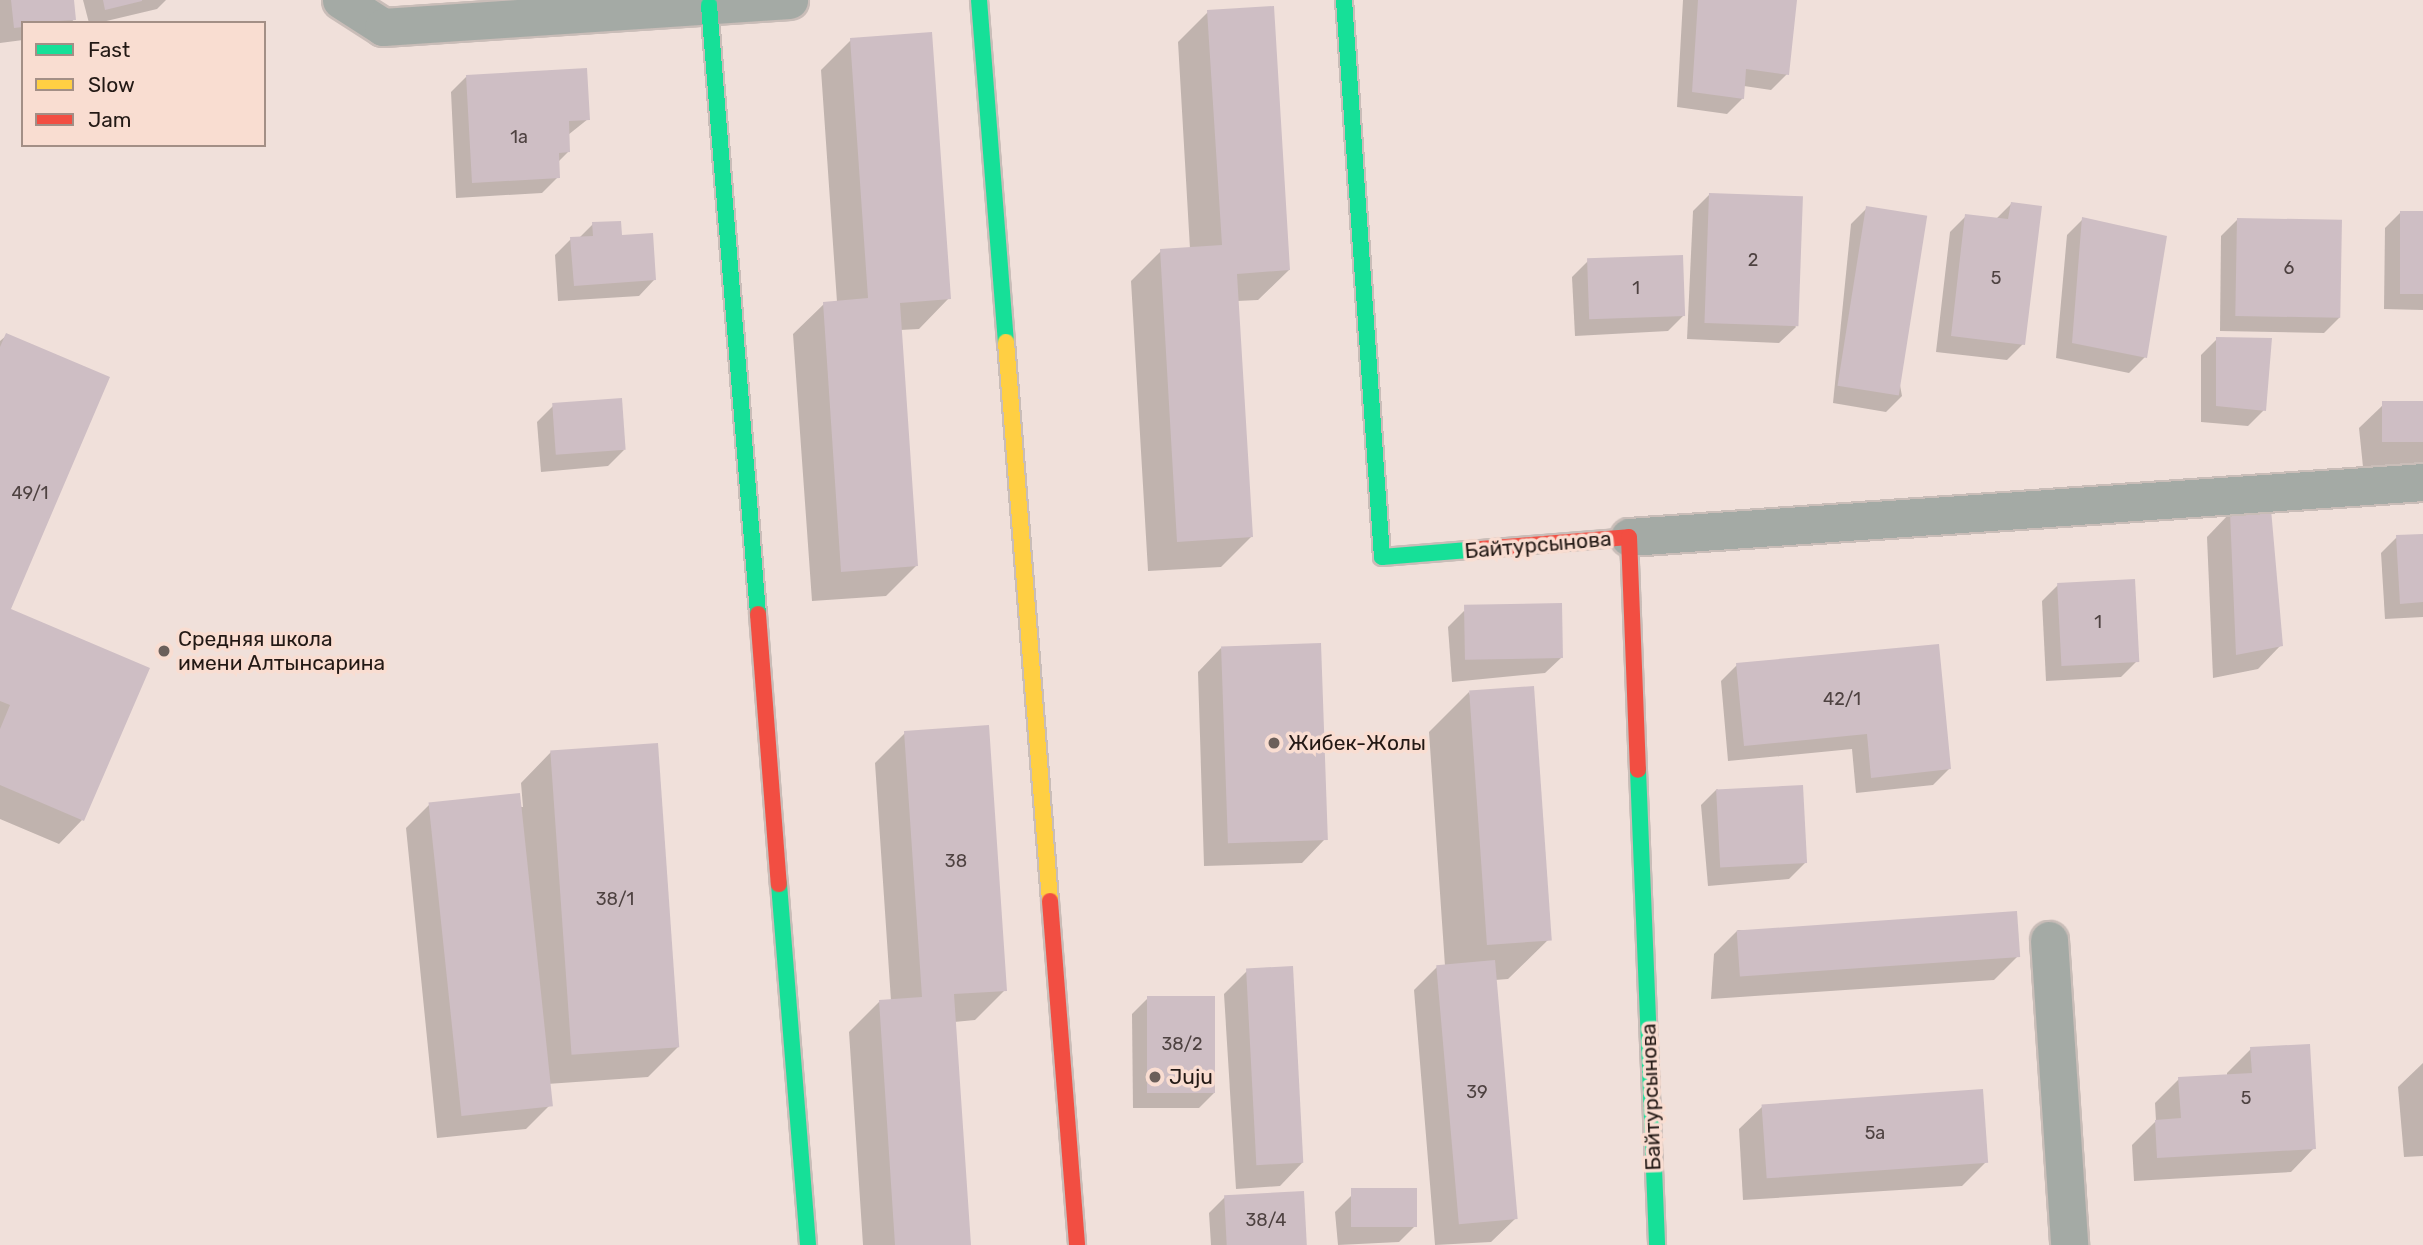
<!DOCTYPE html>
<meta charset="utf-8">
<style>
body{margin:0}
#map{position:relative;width:2423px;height:1245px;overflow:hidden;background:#f0e0da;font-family:Rubik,sans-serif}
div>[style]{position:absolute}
.shadow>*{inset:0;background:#0003}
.building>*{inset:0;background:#cebec4;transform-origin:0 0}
.roads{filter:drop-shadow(2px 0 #c9bdb8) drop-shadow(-2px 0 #c9bdb8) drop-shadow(0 2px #c9bdb8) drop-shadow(0 -2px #c9bdb8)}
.street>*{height:37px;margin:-18.5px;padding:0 18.5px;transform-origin:18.5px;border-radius:18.5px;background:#a4aaa5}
.fast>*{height:16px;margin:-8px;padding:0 8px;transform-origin:8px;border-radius:8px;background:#16e098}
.slow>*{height:16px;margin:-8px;padding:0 8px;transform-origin:8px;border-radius:8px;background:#ffcf43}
.jam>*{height:16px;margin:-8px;padding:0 8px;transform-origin:8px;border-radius:8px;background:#f24e42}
.dots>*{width:19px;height:19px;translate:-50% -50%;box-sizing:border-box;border:4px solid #f9ddd1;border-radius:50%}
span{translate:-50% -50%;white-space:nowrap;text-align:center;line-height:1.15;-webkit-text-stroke:7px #f9ddd1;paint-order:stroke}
.number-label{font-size:18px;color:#4e4241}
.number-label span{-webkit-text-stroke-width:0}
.street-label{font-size:21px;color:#231915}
.poi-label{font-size:21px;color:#231915}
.left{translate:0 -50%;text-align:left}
.legend{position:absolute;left:21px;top:21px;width:245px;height:126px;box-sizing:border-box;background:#f9ddd1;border:2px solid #a38f86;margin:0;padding:9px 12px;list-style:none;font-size:21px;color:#231915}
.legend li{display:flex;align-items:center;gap:14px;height:35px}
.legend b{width:35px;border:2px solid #a38f86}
</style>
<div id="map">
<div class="shadow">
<div style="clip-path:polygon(0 0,72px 0,74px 19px,71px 23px,23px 23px,23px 40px,0 43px)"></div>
<div style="clip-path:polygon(83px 0,166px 0,157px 9px,98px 23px,89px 23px)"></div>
<div style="clip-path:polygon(1683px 0,1796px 0,1787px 74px,1771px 90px,1744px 86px,1743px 98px,1727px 114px,1677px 107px)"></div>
<div style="clip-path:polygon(1208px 12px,1289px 270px,1258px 300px,1237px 301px,1251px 537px,1221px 567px,1148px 571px,1131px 281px,1161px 251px,1190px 249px,1178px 42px)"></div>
<div style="clip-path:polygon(851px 40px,949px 298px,919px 329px,900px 330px,916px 566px,886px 596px,812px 601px,793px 334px,824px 304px,837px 302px,821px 70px)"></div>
<div style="clip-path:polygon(467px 76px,588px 119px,568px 135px,568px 152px,557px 163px,558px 177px,542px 193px,456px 198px,451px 92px)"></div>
<div style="clip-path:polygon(1709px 195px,1796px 327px,1779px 343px,1687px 339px,1693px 211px)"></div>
<div style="clip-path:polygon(2011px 204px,2023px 344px,2007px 360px,1936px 352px,1950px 232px,1966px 216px,1996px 219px)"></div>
<div style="clip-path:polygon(1867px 208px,1902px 396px,1886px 412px,1833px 403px,1851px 224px)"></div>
<div style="clip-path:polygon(2401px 212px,2423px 213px,2423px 310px,2384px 309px,2385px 228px)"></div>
<div style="clip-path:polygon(2083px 219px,2145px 357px,2129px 373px,2056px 358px,2067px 235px)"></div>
<div style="clip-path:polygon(2237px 220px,2340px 317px,2324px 333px,2220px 331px,2221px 236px)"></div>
<div style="clip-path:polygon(593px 224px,620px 237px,654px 280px,639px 296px,558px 301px,555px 255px,571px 239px,579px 238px)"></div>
<div style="clip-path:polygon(1588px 261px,1684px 315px,1668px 331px,1575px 336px,1572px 277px)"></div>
<div style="clip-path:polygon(7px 335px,8px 610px,82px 820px,59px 844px,0 819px,0 341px)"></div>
<div style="clip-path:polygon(2217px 339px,2264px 410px,2248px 426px,2201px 422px,2201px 355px)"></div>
<div style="clip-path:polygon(2423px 403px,2423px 464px,2363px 467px,2359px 428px,2383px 405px)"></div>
<div style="clip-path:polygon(553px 406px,624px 450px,608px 466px,541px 472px,537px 422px)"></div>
<div style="clip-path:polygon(2230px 513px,2281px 645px,2258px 669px,2213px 678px,2207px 537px)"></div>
<div style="clip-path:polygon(2423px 535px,2423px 617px,2385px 619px,2381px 553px,2397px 537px)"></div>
<div style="clip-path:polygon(2058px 585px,2137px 661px,2121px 677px,2046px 681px,2042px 601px)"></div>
<div style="clip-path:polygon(1464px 611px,1562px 657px,1545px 673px,1452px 682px,1448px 627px)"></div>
<div style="clip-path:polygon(1221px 648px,1325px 839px,1302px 863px,1204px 866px,1198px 672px)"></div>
<div style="clip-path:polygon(1737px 665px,1949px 769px,1933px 785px,1856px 793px,1852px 749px,1728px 761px,1721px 681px)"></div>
<div style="clip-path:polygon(1469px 692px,1549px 939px,1508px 979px,1495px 980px,1515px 1219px,1491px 1242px,1435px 1245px,1414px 990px,1437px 967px,1445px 966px,1429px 732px)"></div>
<div style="clip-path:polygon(905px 733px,1005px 990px,975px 1020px,954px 1022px,969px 1245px,863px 1245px,849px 1032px,879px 1002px,891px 1001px,875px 763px)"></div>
<div style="clip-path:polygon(551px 752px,678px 1047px,648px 1077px,547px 1084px,549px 1106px,526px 1129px,437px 1138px,406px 828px,430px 804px,523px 807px,521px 783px)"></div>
<div style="clip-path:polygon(1717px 789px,1805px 863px,1789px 879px,1708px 886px,1701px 805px)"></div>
<div style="clip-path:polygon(1738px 930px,2018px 956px,1994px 980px,1711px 999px,1714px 954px)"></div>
<div style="clip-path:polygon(1247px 971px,1303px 1162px,1280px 1186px,1236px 1189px,1224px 994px)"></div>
<div style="clip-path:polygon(1148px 998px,1215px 1092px,1199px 1108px,1133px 1108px,1132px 1014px)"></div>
<div style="clip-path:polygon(2251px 1049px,2314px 1148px,2291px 1172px,2134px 1181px,2132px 1145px,2156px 1121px,2155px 1103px,2179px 1079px,2227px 1076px,2227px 1073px)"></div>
<div style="clip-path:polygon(2423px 1063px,2423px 1156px,2404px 1157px,2398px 1087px)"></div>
<div style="clip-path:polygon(1763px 1106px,1986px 1162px,1962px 1186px,1743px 1200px,1739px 1129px)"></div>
<div style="clip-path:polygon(1351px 1196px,1415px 1226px,1399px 1242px,1338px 1245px,1335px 1212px)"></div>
<div style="clip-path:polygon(1225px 1197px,1305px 1245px,1211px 1245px,1209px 1213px)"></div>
</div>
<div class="building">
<div style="clip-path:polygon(11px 0,74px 0,76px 20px,23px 23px,23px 27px,14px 28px)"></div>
<div style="clip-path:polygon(103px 0,142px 0,142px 1px,105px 10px)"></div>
<div style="clip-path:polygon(1698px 0,1797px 0,1789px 75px,1746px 69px,1744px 99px,1692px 92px)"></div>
<div style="clip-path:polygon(1274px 6px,1290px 270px,1237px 274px,1253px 537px,1177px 542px,1160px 249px,1222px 245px,1207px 10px)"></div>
<div style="clip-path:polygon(932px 32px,951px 299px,900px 303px,918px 566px,841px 572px,823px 302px,868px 298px,850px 38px)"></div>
<div style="clip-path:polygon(587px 68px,590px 120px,569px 121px,570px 152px,559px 153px,560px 178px,472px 183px,466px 75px)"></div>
<div style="left:1709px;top:193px;width:94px;height:130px;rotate:2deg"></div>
<div style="clip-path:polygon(2011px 202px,2042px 206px,2025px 345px,1951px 336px,1965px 214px,2008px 219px)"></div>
<div style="left:1866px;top:206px;width:62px;height:182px;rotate:9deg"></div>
<div style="left:2400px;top:211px;width:23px;height:83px"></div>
<div style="clip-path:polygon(2082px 217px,2167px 236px,2147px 358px,2072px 343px)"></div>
<div style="left:2237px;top:218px;width:105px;height:98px;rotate:1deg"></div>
<div style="clip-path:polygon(621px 221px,622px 235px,653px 233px,656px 280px,574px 286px,570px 237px,593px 236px,592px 222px)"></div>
<div style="left:1683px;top:255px;width:61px;height:96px;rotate:88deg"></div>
<div style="clip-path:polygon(6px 333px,110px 377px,11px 609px,150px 668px,84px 821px,0 785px,0 729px,10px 705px,0 701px,0 347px)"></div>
<div style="clip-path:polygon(2216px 337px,2272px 338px,2266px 411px,2216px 406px)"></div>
<div style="left:622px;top:398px;width:52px;height:70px;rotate:86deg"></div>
<div style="left:2423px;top:401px;width:41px;height:41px;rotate:90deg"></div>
<div style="clip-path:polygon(2271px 509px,2283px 646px,2236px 655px,2230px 512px)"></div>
<div style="clip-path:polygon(2423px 534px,2423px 602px,2400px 604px,2396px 535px)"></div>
<div style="left:2135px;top:579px;width:83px;height:78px;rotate:87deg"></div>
<div style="left:1562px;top:603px;width:55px;height:98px;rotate:89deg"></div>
<div style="left:1321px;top:643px;width:197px;height:100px;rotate:88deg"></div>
<div style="clip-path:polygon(1939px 644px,1951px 769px,1871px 778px,1867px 734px,1744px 746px,1736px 663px)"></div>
<div style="left:1534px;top:686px;width:255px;height:65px;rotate:86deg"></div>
<div style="clip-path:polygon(989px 725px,1007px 991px,954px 994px,971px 1245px,895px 1245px,879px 1000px,922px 997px,904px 731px)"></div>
<div style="left:658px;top:743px;width:305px;height:108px;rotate:86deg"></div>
<div style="left:1803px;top:785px;width:78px;height:87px;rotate:87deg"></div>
<div style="left:520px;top:793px;width:315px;height:92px;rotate:84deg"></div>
<div style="left:2017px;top:911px;width:46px;height:281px;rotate:86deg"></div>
<div style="left:1495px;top:960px;width:260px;height:59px;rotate:85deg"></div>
<div style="left:1293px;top:966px;width:197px;height:47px;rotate:87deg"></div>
<div style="left:1147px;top:996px;width:68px;height:97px"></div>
<div style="clip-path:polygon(2310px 1044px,2316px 1149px,2157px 1158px,2155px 1120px,2181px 1118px,2178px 1077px,2252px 1073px,2250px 1047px)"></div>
<div style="left:1983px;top:1089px;width:74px;height:222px;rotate:86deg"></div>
<div style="left:1417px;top:1188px;width:39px;height:66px;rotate:90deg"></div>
<div style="left:1304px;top:1191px;width:54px;height:80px;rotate:87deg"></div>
</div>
<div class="roads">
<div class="street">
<div style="left:341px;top:0;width:50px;rotate:32.7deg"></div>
<div style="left:383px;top:27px;width:407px;rotate:-3.8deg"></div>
<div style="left:1629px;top:537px;width:796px;rotate:-3.96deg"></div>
<div style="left:2049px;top:940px;width:306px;rotate:86.2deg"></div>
</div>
<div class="fast">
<div style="left:979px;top:0;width:343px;rotate:85.5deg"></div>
<div style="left:1344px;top:0;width:558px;rotate:86.1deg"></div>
<div style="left:1382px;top:557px;width:99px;rotate:-4.6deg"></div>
<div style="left:709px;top:5px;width:611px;rotate:85.4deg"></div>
<div style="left:1638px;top:770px;width:475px;rotate:87.7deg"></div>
<div style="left:779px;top:884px;width:362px;rotate:85.4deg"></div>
</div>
<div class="slow">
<div style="left:1006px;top:342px;width:561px;rotate:85.5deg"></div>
</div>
<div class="jam">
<div style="left:1481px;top:549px;width:148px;rotate:-4.6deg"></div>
<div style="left:1629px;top:537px;width:233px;rotate:87.8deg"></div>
<div style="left:758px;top:614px;width:271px;rotate:85.6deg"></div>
<div style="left:1050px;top:901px;width:345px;rotate:85.5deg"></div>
</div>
</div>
<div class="dots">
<div style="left:164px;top:651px;background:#6b5f5a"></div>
<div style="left:1274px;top:743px;background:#6b5f5a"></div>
<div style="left:1155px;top:1077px;background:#6b5f5a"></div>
</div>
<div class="number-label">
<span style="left:519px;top:137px">1а</span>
<span style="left:1753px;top:260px">2</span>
<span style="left:2289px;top:268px">6</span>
<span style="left:1996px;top:278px">5</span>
<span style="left:1636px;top:288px">1</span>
<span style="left:30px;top:493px">49/1</span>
<span style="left:2098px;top:622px">1</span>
<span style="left:1842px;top:699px">42/1</span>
<span style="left:956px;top:861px">38</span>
<span style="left:615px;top:899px">38/1</span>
<span style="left:1182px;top:1044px">38/2</span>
<span style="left:1477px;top:1092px">39</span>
<span style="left:2246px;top:1098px">5</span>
<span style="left:1875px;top:1133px">5а</span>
<span style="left:1266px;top:1220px">38/4</span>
</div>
<div class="street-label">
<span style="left:1538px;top:545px;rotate:-5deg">Байтурсынова</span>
<span style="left:1651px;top:1097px;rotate:-92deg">Байтурсынова</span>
</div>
<div class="poi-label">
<span class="left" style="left:178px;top:651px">Средняя школа<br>имени Алтынсарина</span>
<span class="left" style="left:1288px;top:743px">Жибек-Жолы</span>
<span class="left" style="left:1169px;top:1077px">Juju</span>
</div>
<ul class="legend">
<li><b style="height:9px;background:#16e098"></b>Fast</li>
<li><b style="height:9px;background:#ffcf43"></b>Slow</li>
<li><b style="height:9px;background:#f24e42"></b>Jam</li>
</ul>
</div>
